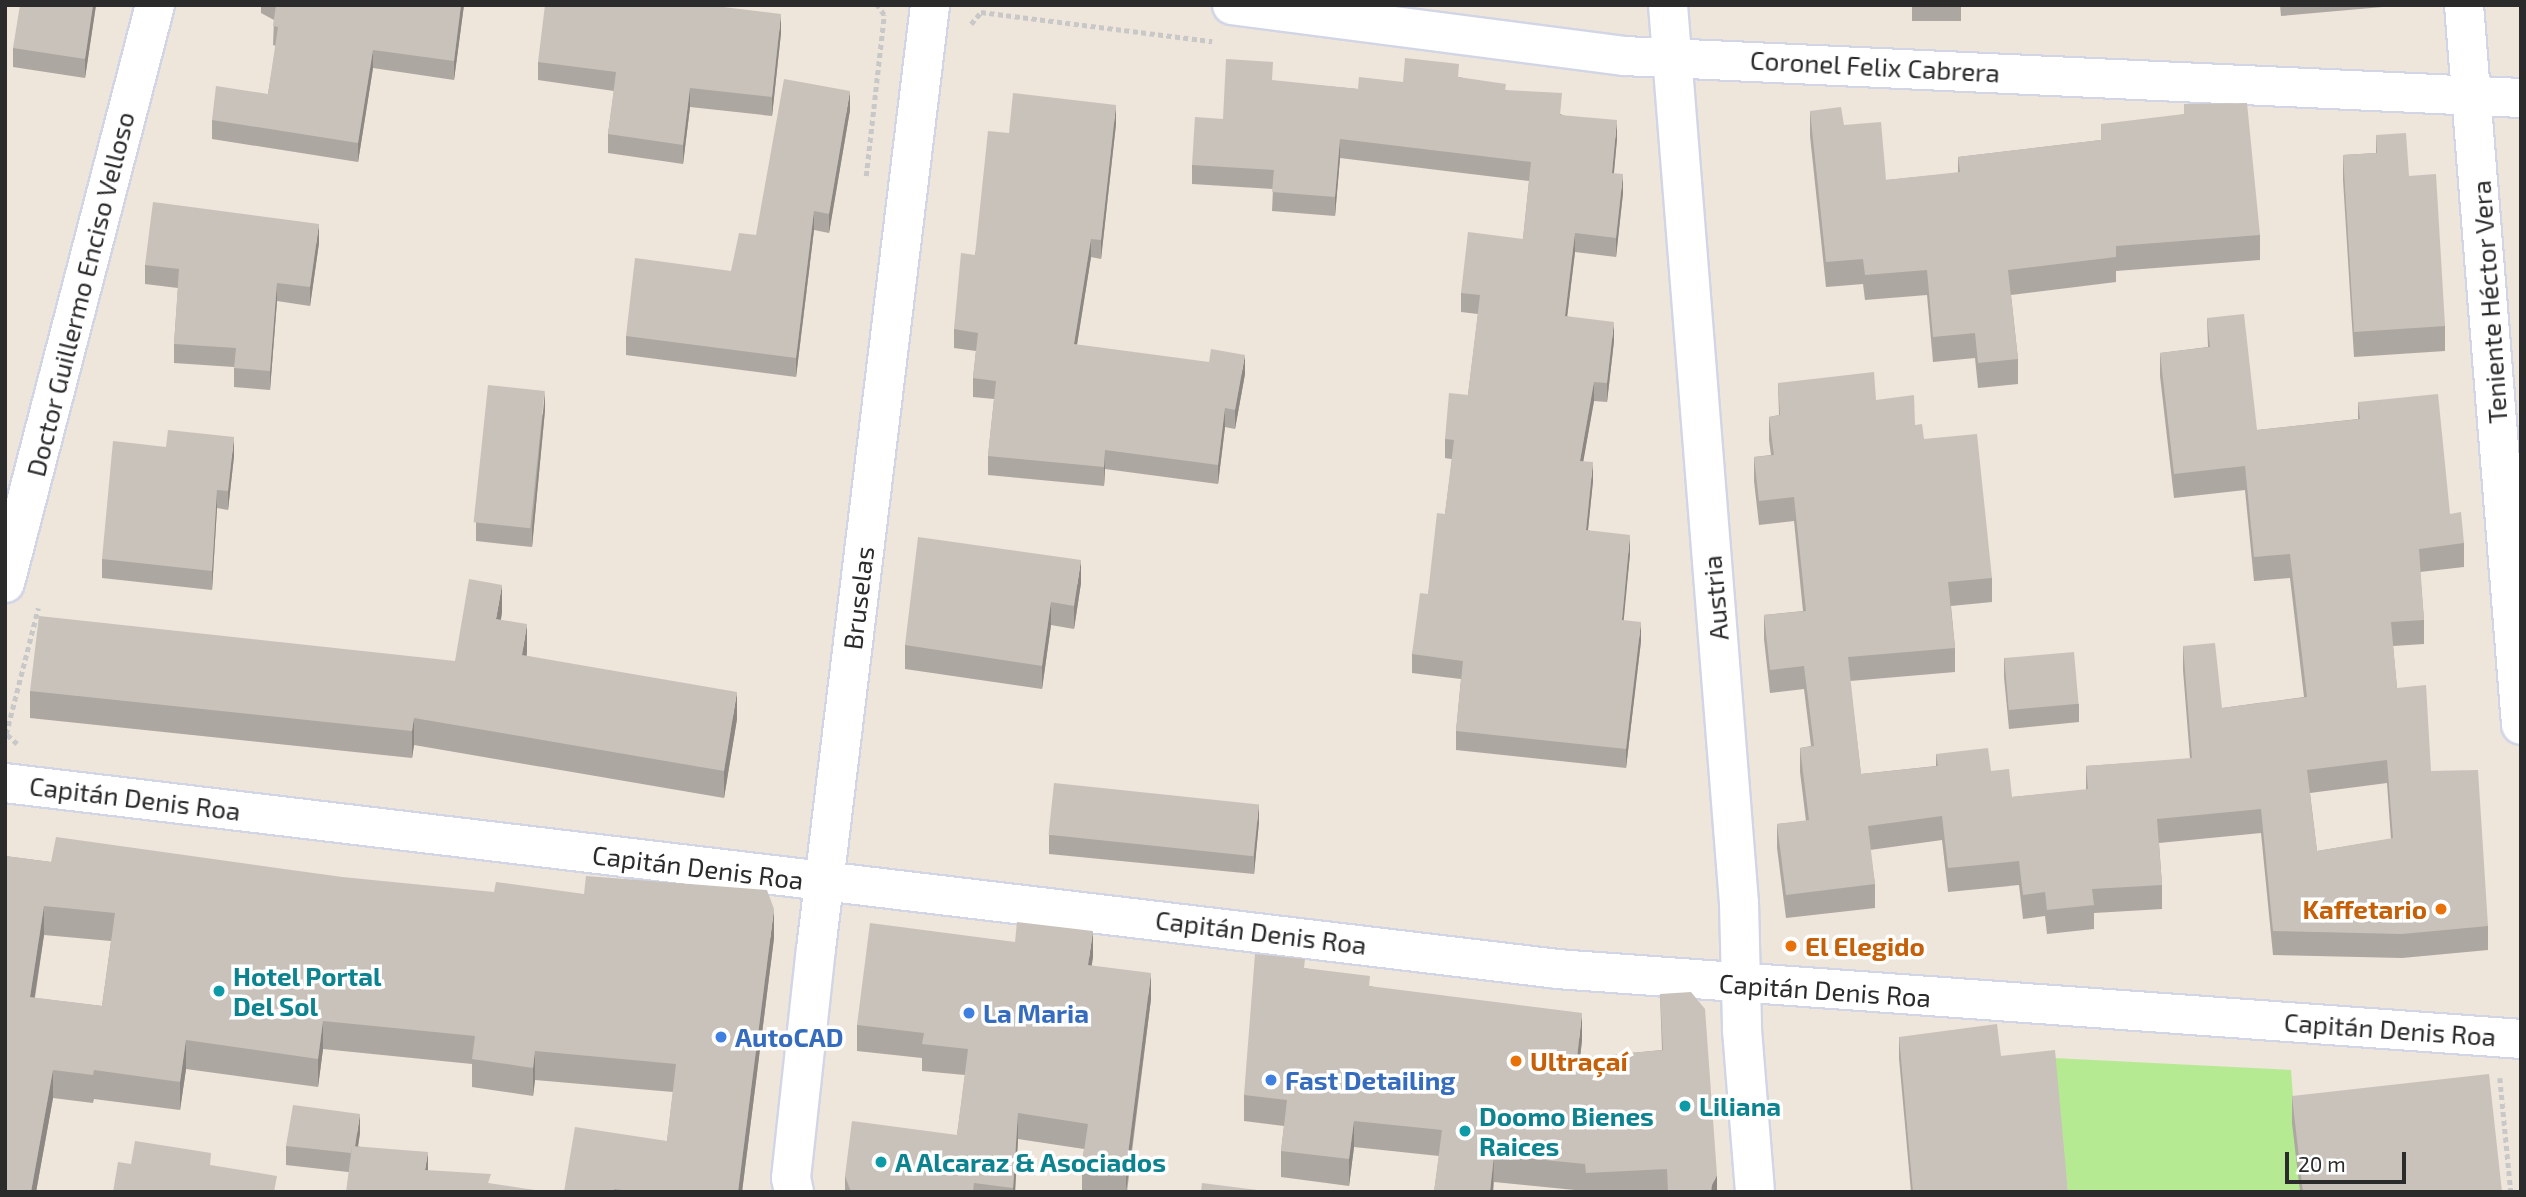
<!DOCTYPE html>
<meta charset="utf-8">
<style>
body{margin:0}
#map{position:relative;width:2526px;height:1197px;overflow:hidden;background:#eee5db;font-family:"Exo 2",sans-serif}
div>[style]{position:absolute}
.green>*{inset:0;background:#b5ea93}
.path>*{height:4.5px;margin-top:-2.25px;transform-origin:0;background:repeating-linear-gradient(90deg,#c8c8c8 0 5px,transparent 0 8.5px)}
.roads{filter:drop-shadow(2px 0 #d1d5e5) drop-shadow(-2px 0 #d1d5e5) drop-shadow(0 2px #d1d5e5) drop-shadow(0 -2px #d1d5e5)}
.minor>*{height:38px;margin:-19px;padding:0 19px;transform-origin:19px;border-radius:19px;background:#fff}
.secondary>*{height:38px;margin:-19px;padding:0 19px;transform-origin:19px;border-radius:19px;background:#fff}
.wall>*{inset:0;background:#ada7a1;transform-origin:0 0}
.shaded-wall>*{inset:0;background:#8d8883}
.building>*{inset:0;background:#c9c2bb;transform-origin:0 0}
.dots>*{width:19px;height:19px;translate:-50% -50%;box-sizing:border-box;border:4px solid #fff;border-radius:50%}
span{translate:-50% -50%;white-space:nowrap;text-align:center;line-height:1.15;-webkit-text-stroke:7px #fff;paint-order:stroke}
.street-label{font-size:26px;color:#2b2b2b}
.food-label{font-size:26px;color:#c56008;font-weight:700}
.right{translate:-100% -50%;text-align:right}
.left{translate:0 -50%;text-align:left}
.culture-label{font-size:26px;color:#0d838f;font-weight:700}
.shop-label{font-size:26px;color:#366cbe;font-weight:700}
.frame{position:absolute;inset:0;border:7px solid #2b2b2b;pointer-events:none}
.scale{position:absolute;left:2285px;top:1152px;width:121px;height:32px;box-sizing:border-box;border:4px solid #2b2b2b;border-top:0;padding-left:9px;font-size:21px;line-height:24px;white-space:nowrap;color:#2b2b2b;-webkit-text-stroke:5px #fff;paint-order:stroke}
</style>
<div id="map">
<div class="green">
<div style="clip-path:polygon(2053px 1058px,2291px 1070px,2300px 1192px,2068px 1192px)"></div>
</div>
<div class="path">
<div style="left:981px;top:12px;width:233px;rotate:7.2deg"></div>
<div style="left:971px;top:24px;width:16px;rotate:-50deg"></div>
<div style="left:866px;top:176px;width:162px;rotate:-83.6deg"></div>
<div style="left:884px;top:15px;width:12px;rotate:-125deg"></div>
<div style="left:17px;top:744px;width:15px;rotate:-138deg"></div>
<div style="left:6px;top:734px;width:130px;rotate:-75.7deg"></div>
<div style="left:2500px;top:1078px;width:115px;rotate:84.5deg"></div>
</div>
<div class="roads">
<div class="minor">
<div style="left:1232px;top:5px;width:395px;rotate:7.4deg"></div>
<div style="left:1624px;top:56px;width:898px;rotate:2.68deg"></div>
<div style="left:1668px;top:5px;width:901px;rotate:85.48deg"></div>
<div style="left:1739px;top:903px;width:127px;rotate:88.6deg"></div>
<div style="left:1742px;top:1030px;width:163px;rotate:85.4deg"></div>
<div style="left:2464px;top:5px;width:722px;rotate:85.47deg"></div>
<div style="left:5px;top:583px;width:597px;rotate:-75.45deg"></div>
<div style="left:794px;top:1192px;width:14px;rotate:-102deg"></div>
<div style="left:791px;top:1178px;width:230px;rotate:-83.8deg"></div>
<div style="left:816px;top:949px;width:951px;rotate:-83.11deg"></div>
</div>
<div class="secondary">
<div style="left:5px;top:783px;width:1563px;rotate:6.83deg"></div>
<div style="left:1557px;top:969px;width:967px;rotate:4.15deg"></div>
</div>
</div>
<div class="wall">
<div style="clip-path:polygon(96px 5px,85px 78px,13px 67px,13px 48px)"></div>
<div style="clip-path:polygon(261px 5px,464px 5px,454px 80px,373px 68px,358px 162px,212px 139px,212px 120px,268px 94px,276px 46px,273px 45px,274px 20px,261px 13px)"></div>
<div style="left:1912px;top:5px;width:49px;height:16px"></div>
<div style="clip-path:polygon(2280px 5px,2405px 5px,2281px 16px)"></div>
<div style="clip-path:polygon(781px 33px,772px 116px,690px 107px,683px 164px,608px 153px,608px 134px,614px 91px,538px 80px,538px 62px)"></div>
<div style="clip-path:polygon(1459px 77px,1506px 90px,1617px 139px,1614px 173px,1623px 193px,1616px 257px,1575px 252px,1567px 316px,1614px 341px,1607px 402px,1594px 401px,1583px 461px,1593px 481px,1588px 530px,1630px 554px,1623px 620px,1641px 641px,1626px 768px,1456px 750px,1456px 731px,1461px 679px,1412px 673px,1412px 654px,1428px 594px,1445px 514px,1452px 459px,1445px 458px,1445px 439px,1468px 395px,1478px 314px,1461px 312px,1461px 293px,1523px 239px,1529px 181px,1340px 158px,1335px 216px,1272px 211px,1273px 189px,1192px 184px,1192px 165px,1223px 119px,1273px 81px,1358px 89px,1403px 82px)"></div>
<div style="clip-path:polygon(2184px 104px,2260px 235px,2260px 260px,2116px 271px,2116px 282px,2011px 295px,2018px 359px,2018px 384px,1978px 388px,1975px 358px,1933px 362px,1927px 295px,1865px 300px,1863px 284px,1826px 287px,1810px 136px,1810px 111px,1844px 125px,1886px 180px,1958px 173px,1958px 157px,2101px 140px,2184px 114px)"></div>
<div style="clip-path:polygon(850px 110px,829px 233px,814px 230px,796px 377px,626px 355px,626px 336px,731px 271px)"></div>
<div style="clip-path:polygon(1116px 124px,1101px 259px,1091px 257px,1077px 345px,1245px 374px,1235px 429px,1225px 427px,1218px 484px,1105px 469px,1104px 486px,988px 475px,988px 456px,994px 399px,973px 397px,973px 378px,976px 351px,954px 348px,954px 329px,1009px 133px)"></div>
<div style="clip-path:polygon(2376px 135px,2409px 176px,2445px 326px,2445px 351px,2354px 357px,2343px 180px,2343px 155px,2376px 153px)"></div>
<div style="clip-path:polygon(319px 243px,310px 306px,277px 301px,270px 390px,234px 387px,234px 367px,174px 363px,174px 344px,178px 288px,145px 284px,145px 265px)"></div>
<div style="clip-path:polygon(evenodd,2207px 318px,2257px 430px,2358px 419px,2358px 402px,2450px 514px,2464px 543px,2464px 567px,2420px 572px,2424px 620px,2424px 644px,2393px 646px,2397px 688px,2431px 771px,2488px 926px,2488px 950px,2402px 958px,2273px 955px,2261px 833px,2159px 843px,2162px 885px,2162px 909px,2094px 913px,2094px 929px,2047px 934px,2045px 916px,2023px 919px,2019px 885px,1948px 892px,1942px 840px,1870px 850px,1875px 884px,1875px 908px,1786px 918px,1777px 848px,1777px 824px,1806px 821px,1800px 772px,1800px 748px,1811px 746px,1804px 689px,1770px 693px,1764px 639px,1764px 615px,1803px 611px,1794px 521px,1759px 525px,1754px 481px,1754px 457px,1771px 455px,1769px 440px,1769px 417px,1779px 415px,1778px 383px,1876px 400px,1915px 425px,1924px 439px,1992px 578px,1992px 602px,1951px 606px,1955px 648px,1955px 672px,1850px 681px,1861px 774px,1936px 766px,1936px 754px,1991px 771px,2012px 797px,2086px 790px,2086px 766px,2190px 759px,2183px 670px,2183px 646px,2222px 708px,2304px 697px,2290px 578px,2254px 581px,2245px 490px,2174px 498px,2160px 376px,2160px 353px,2208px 347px,2207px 318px,2387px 783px,2391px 839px,2317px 851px,2310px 793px,2387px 783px)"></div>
<div style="clip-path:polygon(545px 410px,532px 547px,476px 541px,476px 522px)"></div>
<div style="clip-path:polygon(234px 456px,228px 510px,217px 508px,212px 590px,102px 578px,102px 559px)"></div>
<div style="clip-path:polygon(1081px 583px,1074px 629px,1051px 625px,1042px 689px,905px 669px,905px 645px)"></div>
<div style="clip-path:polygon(502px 612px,501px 620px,527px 651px,527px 656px,737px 719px,724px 798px,414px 745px,412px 758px,30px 718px,30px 691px,455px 661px)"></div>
<div style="clip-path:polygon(2004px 658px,2079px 704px,2079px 722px,2009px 729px,2004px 677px)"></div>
<div style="clip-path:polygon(1259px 822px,1254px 874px,1049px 854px,1049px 835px)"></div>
<div style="clip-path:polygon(evenodd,5px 856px,51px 862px,774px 938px,742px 1192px,564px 1192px,667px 1141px,673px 1092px,535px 1080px,533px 1096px,472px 1087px,472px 1064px,323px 1049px,318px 1087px,186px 1069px,180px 1110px,94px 1099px,93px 1103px,53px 1098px,36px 1192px,5px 1192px,5px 856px,44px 935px,111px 941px,102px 1006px,35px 998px,44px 935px)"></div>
<div style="clip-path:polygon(1093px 957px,1091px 965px,1151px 999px,1127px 1192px,1092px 1192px,1082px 1191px,1082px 1164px,1084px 1149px,1018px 1139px,1015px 1192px,845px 1192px,845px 1176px,957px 1135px,965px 1075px,922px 1071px,922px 1058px,857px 1051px,857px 1025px)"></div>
<div style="clip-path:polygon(1305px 968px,1370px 986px,1582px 1040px,1580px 1058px,1662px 1050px,1660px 994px,1717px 1192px,1585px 1192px,1585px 1191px,1494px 1182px,1493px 1192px,1434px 1192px,1439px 1156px,1354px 1147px,1349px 1186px,1281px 1177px,1281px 1151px,1284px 1126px,1244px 1121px,1244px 1095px)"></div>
<div style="clip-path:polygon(1899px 1037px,2001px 1056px,2068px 1192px,1911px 1192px,1899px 1058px)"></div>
<div style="clip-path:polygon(2292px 1096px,2502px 1192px,2300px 1192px,2292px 1123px)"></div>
<div style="clip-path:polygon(360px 1133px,358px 1146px,428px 1171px,491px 1184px,348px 1172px,286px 1165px,286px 1146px)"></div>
</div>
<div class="shaded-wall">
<div style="clip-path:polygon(93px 5px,96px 5px,85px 78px,85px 59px)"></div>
<div style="clip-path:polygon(461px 5px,464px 5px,454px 80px,454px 61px)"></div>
<div style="clip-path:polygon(781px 14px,781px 33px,772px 116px,772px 97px)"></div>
<div style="clip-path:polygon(373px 50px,373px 68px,358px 162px,358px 143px)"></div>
<div style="clip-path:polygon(690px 88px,690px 107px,683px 164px,683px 145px)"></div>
<div style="clip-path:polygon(850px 91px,850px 110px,829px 233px,829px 214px)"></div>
<div style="clip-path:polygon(1116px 105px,1116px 124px,1101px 259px,1101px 240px)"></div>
<div style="clip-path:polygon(1617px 120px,1617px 139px,1612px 192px,1612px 173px)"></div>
<div style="clip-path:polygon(1340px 139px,1340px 158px,1335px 216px,1335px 197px)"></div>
<div style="clip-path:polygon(1623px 174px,1623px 193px,1616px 257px,1616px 238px)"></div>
<div style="clip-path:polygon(814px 211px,814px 230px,796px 377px,796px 358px)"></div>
<div style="clip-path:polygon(319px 224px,319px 243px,310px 306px,310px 287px)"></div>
<div style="clip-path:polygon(1575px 233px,1575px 252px,1565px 335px,1565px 316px)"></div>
<div style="clip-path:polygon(1091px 239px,1091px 257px,1074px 363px,1074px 344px)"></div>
<div style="clip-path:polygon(277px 283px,277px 301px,270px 390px,270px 371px)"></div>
<div style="clip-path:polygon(1614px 322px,1614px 341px,1607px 402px,1607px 383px)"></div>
<div style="clip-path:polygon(1245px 355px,1245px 374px,1235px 429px,1235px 410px)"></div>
<div style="clip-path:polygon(1594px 382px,1594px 401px,1580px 480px,1580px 461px)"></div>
<div style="clip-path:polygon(545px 391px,545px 410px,532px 547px,532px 528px)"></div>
<div style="clip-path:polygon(1225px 408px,1225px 427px,1218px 484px,1218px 465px)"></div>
<div style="clip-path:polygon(234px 437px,234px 456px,228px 510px,228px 491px)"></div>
<div style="clip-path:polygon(1105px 450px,1105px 469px,1104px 486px,1104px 467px)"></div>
<div style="clip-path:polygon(1593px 462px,1593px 481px,1586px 549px,1586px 530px)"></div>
<div style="clip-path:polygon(217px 490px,217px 508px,212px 590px,212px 571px)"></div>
<div style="clip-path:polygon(1630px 535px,1630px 554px,1622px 638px,1622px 620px)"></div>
<div style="clip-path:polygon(1081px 560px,1081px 583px,1074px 629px,1074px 606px)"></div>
<div style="clip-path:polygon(502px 585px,502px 612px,496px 646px,496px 619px)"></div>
<div style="clip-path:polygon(1051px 602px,1051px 625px,1042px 689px,1042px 666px)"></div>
<div style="clip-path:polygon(1641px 622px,1641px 641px,1626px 768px,1626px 749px)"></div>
<div style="clip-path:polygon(527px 624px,527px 651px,522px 682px,522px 655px)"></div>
<div style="clip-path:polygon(737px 692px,737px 719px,724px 798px,724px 771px)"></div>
<div style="clip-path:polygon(414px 718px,414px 745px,412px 758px,412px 731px)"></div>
<div style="clip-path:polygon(1259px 803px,1259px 822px,1254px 874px,1254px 855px)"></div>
<div style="clip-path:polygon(44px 906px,44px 935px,30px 1026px,30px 997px)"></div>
<div style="clip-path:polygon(774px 909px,774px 938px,742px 1192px,738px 1192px)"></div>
<div style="clip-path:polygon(1093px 931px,1093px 957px,1088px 991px,1088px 965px)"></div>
<div style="clip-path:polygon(1151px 973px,1151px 999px,1126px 1192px,1126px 1170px)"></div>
<div style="clip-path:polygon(1582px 1013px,1582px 1040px,1577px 1085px,1577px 1058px)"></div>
<div style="clip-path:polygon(323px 1021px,323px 1049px,318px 1087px,318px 1059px)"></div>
<div style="clip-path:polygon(186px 1040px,186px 1069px,180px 1110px,180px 1082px)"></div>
<div style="clip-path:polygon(535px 1051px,535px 1080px,533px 1096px,533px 1068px)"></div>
<div style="clip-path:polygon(53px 1070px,53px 1098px,36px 1192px,31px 1192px)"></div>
<div style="clip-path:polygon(1018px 1113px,1018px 1139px,1015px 1192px,1013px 1192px)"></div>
<div style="clip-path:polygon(360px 1114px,360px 1133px,354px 1173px,354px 1154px)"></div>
<div style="clip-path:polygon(1354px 1121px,1354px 1147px,1349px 1186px,1349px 1159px)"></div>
<div style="clip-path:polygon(428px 1152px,428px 1181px,425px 1170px)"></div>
<div style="clip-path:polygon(1494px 1155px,1493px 1192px,1490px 1192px)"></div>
<div style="clip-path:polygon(1717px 1175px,1717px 1192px,1711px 1192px,1712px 1185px)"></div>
</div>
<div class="building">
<div style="clip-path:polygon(20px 5px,93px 5px,85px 59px,13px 48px)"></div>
<div style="clip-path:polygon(276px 5px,461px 5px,454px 61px,373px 50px,358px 143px,212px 120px,216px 86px,268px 94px,278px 27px,273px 26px)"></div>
<div style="clip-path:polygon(545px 5px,707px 5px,781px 14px,772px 97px,690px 88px,683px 145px,608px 134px,616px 72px,538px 62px)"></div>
<div style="clip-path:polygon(1405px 58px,1459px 64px,1458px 77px,1506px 84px,1505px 90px,1562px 93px,1560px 115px,1617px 120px,1612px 173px,1623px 174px,1616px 238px,1575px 233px,1565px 316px,1614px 322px,1607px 383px,1594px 382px,1580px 461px,1593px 462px,1586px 530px,1630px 535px,1622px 620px,1641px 622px,1626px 749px,1456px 731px,1463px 661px,1412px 654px,1420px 593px,1428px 594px,1437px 513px,1445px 514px,1454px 440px,1445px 439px,1449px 393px,1468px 395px,1480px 295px,1461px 293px,1468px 232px,1523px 239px,1531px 162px,1340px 139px,1335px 197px,1272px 192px,1274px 170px,1192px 165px,1195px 117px,1223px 119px,1226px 59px,1273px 62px,1272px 80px,1358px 89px,1359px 77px,1403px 82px)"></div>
<div style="clip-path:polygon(784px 79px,850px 91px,829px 214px,814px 211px,796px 358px,626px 336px,635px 258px,731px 271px,739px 233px,756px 235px)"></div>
<div style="clip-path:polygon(1013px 93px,1116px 105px,1101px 240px,1091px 239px,1074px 344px,1209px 362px,1211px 349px,1245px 355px,1235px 410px,1225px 408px,1218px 465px,1105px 450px,1104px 467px,988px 456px,996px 381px,973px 378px,978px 333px,954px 329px,961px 253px,975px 255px,988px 131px,1009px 133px)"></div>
<div style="clip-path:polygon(2247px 103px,2260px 235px,2116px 246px,2116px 257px,2008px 270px,2018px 359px,1978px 363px,1975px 333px,1933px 337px,1927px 270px,1865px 275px,1863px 259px,1826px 262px,1810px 111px,1841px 107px,1844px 125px,1881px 122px,1886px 180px,1960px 172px,1958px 157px,2101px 140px,2101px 124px,2184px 114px,2184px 104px)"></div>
<div style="clip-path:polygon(2406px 133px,2409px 176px,2436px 174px,2445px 326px,2354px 332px,2343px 155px,2377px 153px,2376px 135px)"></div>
<div style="clip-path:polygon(153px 202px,319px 224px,310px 287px,277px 283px,270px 371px,234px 368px,236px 348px,174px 344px,179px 269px,145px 265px)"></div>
<div style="clip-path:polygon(evenodd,2244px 314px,2257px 430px,2360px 419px,2358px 402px,2438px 394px,2450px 514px,2461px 512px,2464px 543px,2419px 549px,2424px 620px,2391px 622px,2397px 688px,2426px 685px,2431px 771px,2478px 770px,2488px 926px,2402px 934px,2273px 931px,2261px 809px,2157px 819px,2162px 885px,2092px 889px,2094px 905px,2047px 910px,2045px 892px,2023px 895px,2019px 861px,1948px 868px,1942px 816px,1868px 826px,1875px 884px,1786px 895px,1777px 824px,1809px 820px,1800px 748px,1814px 746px,1804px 666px,1770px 670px,1764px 615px,1806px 611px,1794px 497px,1759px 501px,1754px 457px,1774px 455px,1769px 417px,1780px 415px,1778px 383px,1874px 372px,1876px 400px,1914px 395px,1915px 425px,1922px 424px,1924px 439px,1977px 434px,1992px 578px,1948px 582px,1955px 648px,1848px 657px,1861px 774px,1938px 766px,1936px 754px,1988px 748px,1991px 771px,2009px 769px,2012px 797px,2088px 789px,2086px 766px,2192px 758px,2183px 646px,2215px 643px,2222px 708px,2307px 697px,2290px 554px,2254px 557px,2245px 466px,2174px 474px,2160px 353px,2210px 347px,2207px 318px,2244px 314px,2387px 760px,2393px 838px,2317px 851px,2307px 770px,2387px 760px)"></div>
<div style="left:488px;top:385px;width:57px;height:138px;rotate:6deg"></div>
<div style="clip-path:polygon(168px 430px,234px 437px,228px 491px,217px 490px,212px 571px,102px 559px,113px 441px,166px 447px)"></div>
<div style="clip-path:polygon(918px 537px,1081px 560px,1074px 606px,1051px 602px,1042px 666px,905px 645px)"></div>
<div style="clip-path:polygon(469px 579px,502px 585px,496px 619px,527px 624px,522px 655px,737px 692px,724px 771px,414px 718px,412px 731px,30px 691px,39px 616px,455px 661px)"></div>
<div style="left:2074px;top:652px;width:52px;height:70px;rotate:85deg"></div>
<div style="left:1054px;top:783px;width:206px;height:52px;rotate:6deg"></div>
<div style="clip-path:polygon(evenodd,56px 837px,342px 877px,494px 892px,496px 882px,584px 894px,586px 876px,767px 890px,774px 909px,738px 1192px,639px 1192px,614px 1189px,614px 1192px,564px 1192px,575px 1127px,667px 1141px,676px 1064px,535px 1051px,533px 1068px,472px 1059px,475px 1036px,323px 1021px,318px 1059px,186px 1040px,180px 1082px,94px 1070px,93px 1075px,53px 1070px,31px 1192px,5px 1192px,5px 856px,51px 862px,56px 837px,44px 906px,115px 913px,102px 1006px,30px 997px,44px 906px)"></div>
<div style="clip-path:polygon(1017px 922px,1093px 931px,1088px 965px,1151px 973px,1126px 1170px,1082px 1164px,1088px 1124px,1018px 1113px,1013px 1188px,974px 1183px,973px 1192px,851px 1192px,845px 1176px,852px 1121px,957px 1135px,968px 1049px,922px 1044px,924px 1033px,857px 1025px,870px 923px,1015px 942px)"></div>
<div style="clip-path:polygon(1255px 954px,1305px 959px,1304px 968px,1370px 976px,1369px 986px,1582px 1013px,1577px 1058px,1663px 1050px,1660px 994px,1691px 992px,1705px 1009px,1717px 1175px,1712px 1185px,1711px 1192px,1668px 1192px,1667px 1169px,1586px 1173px,1585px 1164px,1494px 1155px,1490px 1192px,1434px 1192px,1442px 1130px,1354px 1121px,1349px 1159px,1281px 1151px,1287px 1100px,1244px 1095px)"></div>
<div style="clip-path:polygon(1997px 1024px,2001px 1056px,2055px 1050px,2068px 1192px,1913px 1192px,1899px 1037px)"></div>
<div style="clip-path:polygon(2489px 1074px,2502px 1192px,2303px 1192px,2292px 1096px)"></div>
<div style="clip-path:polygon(293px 1105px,360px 1114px,355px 1146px,352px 1146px,351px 1153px,286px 1146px)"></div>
<div style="clip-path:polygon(135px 1141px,211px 1153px,210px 1165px,277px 1176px,274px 1192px,113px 1192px,118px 1162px,131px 1164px)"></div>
<div style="clip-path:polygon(352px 1146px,428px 1152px,425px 1170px,491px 1174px,488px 1183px,548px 1192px,346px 1192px)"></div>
<div style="clip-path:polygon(1202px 1183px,1273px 1192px,1201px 1192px)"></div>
</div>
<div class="dots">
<div style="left:2441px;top:909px;background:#e8710a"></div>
<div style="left:1791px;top:946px;background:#e8710a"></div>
<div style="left:219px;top:991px;background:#0f9aa8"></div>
<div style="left:969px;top:1013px;background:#3f7fe0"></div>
<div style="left:721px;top:1037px;background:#3f7fe0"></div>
<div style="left:1516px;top:1061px;background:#e8710a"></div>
<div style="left:1271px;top:1080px;background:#3f7fe0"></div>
<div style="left:1685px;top:1106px;background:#0f9aa8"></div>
<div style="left:1465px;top:1131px;background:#0f9aa8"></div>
<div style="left:881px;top:1162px;background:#0f9aa8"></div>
</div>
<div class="street-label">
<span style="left:1875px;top:66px;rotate:3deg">Coronel Felix Cabrera</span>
<span style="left:80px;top:294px;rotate:-76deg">Doctor Guillermo Enciso Velloso</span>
<span style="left:2489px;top:302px;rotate:-94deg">Teniente Héctor Vera</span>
<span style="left:858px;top:598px;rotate:-83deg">Bruselas</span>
<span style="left:1715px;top:598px;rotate:-95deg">Austria</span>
<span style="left:135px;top:798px;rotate:7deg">Capitán Denis Roa</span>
<span style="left:698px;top:867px;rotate:7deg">Capitán Denis Roa</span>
<span style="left:1261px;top:932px;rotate:7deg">Capitán Denis Roa</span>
<span style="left:1825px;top:990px;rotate:4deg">Capitán Denis Roa</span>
<span style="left:2390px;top:1029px;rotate:4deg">Capitán Denis Roa</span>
</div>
<div class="food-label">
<span class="right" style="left:2427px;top:909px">Kaffetario</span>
<span class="left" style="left:1805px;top:946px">El Elegido</span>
<span class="left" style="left:1530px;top:1061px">Ultraçaí</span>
</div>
<div class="culture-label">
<span class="left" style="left:233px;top:991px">Hotel Portal<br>Del Sol</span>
<span class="left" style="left:1699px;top:1106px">Liliana</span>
<span class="left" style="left:1479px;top:1131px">Doomo Bienes<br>Raices</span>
<span class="left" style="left:895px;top:1162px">A Alcaraz &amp; Asociados</span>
</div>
<div class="shop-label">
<span class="left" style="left:983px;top:1013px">La Maria</span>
<span class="left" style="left:735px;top:1037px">AutoCAD</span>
<span class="left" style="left:1285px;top:1080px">Fast Detailing</span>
</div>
<div class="frame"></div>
<div class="scale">20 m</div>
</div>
